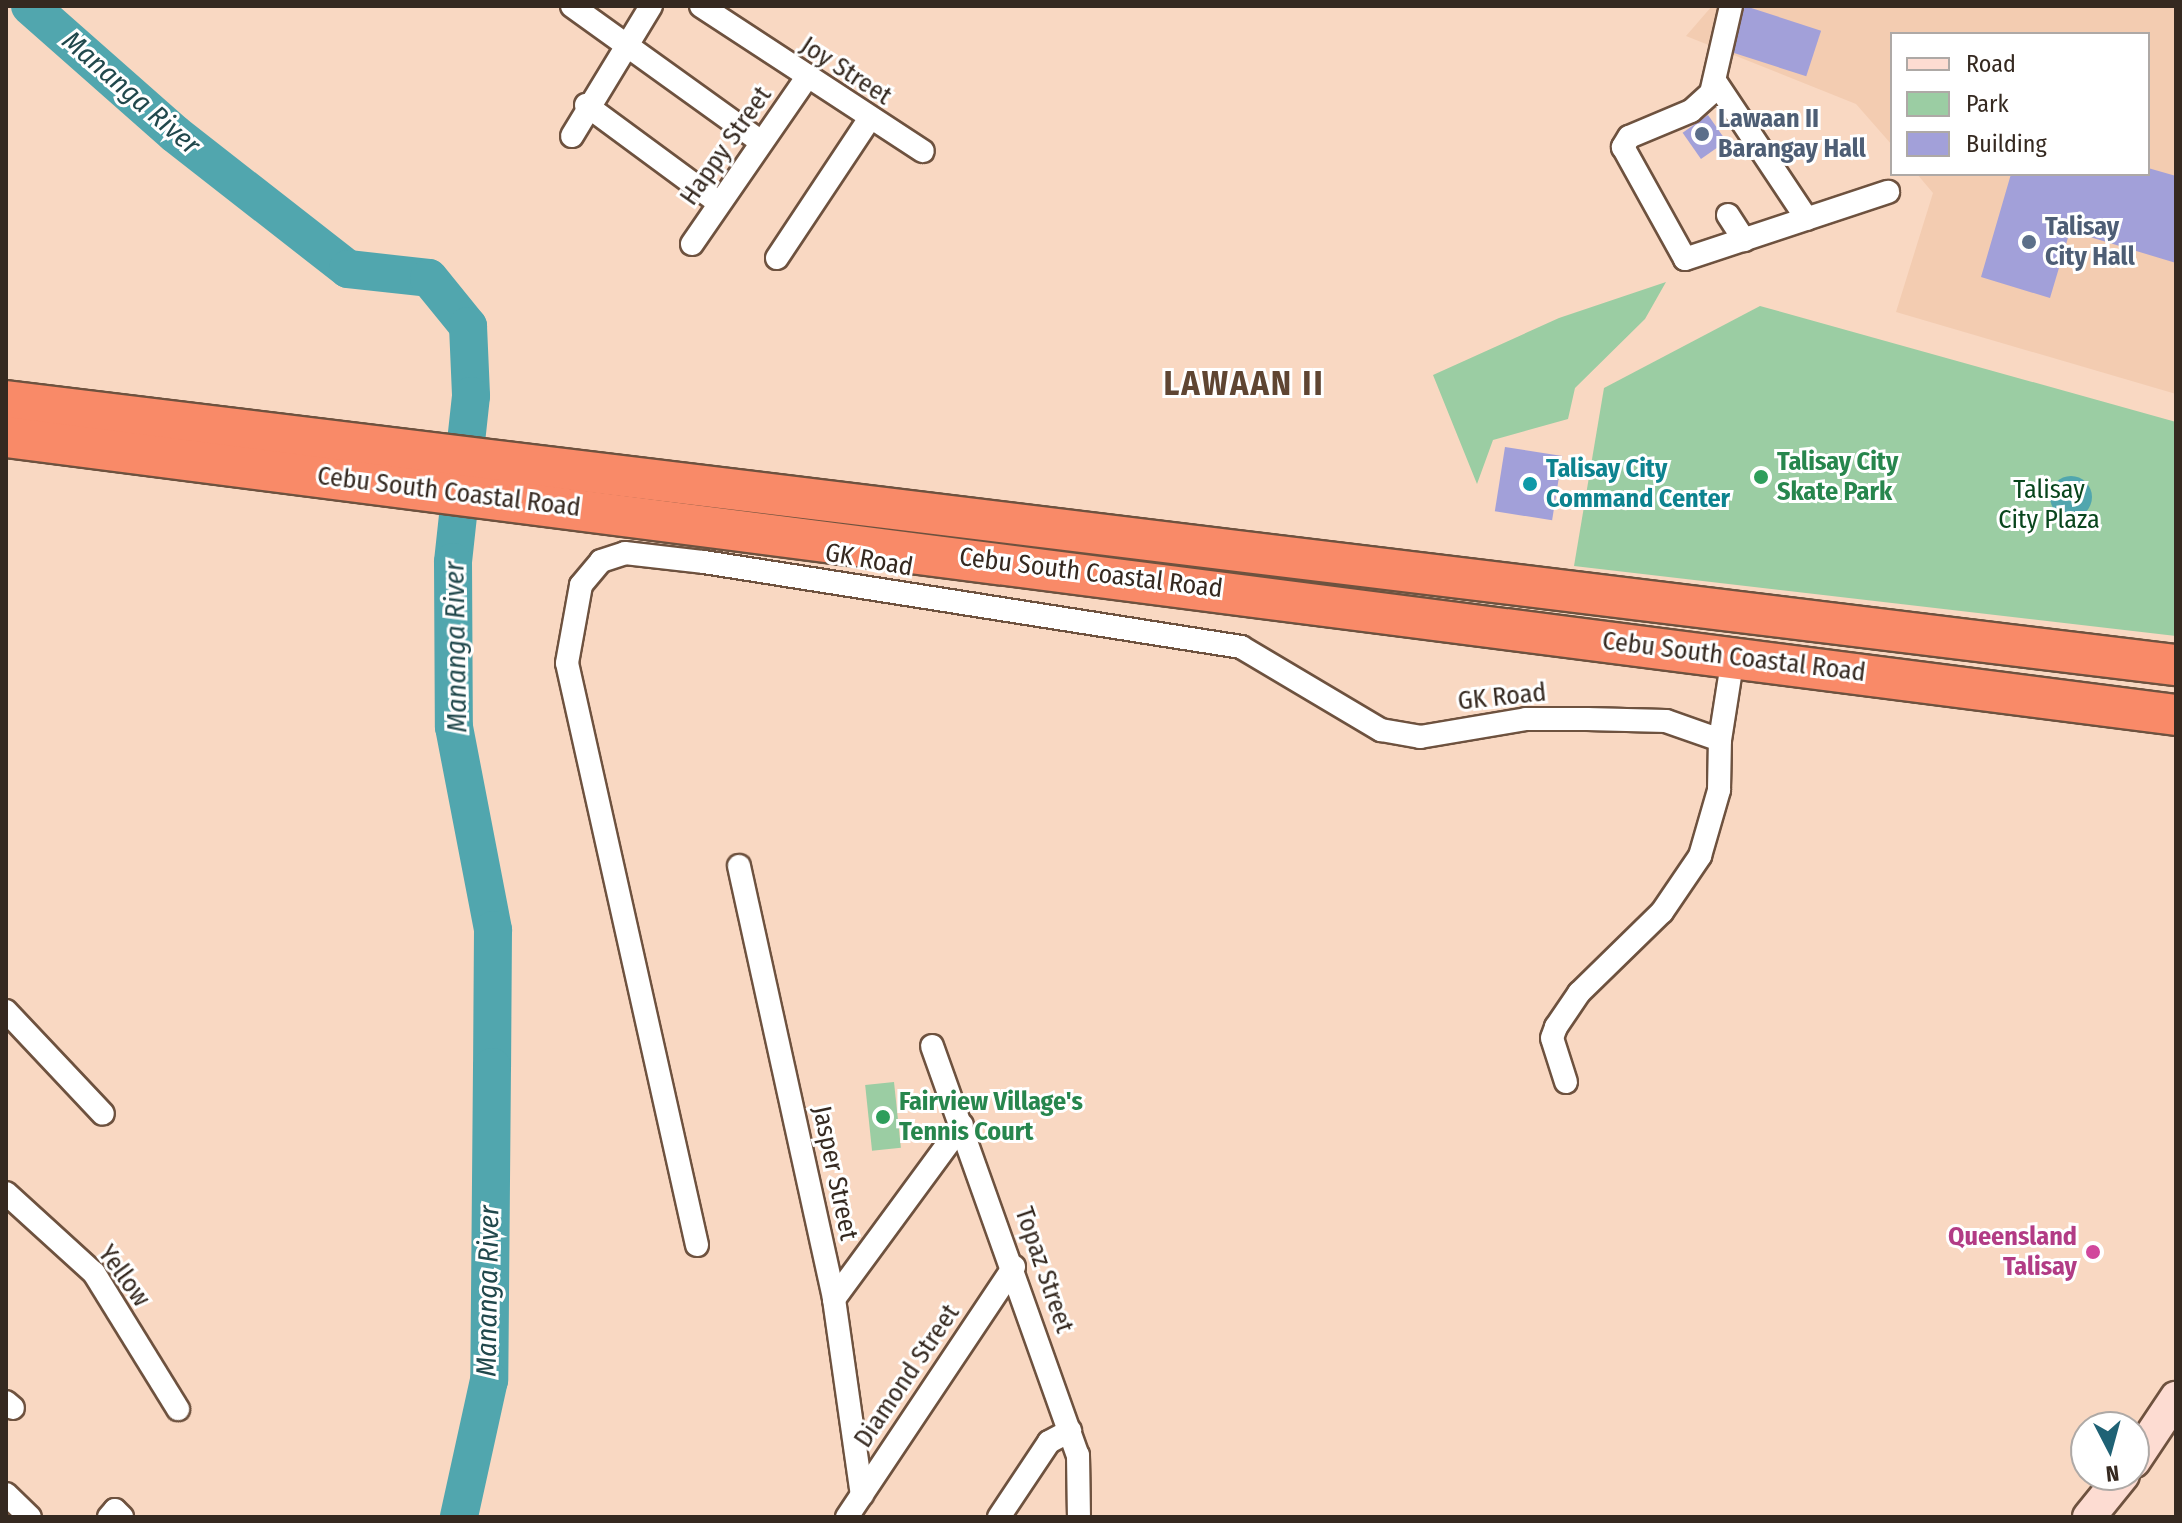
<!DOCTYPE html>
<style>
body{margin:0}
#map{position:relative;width:2182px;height:1523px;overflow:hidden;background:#f9d8c2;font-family:"Fira Sans Condensed",sans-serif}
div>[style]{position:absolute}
.built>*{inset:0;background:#f3ccb1}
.green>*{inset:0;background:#9bcda3;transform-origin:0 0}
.water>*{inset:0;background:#51a6ae}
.round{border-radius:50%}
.river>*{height:38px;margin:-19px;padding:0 19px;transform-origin:19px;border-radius:19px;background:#51a6ae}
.building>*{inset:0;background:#a2a0d9;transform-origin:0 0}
.roads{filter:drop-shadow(2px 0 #6e523f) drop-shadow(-2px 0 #6e523f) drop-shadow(0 2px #6e523f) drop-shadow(0 -2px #6e523f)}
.street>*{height:22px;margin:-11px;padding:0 11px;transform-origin:11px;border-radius:11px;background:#fff}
.secondary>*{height:32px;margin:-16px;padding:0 16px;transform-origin:16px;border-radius:16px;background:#fddcd2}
.highway>*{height:40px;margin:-20px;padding:0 20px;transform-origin:20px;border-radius:20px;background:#f98a68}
.dots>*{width:22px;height:22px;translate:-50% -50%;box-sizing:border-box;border:4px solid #fff;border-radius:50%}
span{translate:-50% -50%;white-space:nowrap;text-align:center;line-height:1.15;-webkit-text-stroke:6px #fff;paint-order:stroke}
.street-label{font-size:26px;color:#352920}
.service-label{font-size:26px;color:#4e5e75;font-weight:700}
.left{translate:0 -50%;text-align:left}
.leisure-label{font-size:26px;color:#27864d;font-weight:700}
.culture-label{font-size:26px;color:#0d838f;font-weight:700}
.park-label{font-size:26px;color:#09461d}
.hotel-label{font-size:26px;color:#b23c85;font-weight:700}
.right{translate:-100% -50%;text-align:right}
.water-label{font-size:28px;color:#21484c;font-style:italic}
.district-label{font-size:34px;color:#5f4532;font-weight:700;letter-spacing:2px}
.frame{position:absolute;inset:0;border:8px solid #352920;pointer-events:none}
.legend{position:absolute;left:1890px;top:32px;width:260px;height:144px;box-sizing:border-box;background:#fff;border:2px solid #aea9a6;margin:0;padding:10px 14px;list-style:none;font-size:24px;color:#352920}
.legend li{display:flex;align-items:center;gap:16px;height:40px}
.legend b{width:40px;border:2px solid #aea9a6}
.north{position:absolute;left:2070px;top:1411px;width:80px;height:80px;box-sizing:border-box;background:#fff;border:2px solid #aea9a6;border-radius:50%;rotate:174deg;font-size:22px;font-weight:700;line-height:32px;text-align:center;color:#352920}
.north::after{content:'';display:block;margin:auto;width:28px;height:36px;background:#1f6275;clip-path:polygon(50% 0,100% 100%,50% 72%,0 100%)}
</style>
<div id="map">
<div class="built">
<div style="clip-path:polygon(1712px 6px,2176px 6px,2176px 394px,1896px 312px,1933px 193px,1917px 174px,2148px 174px,2148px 34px,1892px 34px,1892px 145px,1856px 104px,1686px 36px)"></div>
</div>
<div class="green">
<div style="clip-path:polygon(1666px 282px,1645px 319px,1575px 388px,1568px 419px,1493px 440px,1477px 484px,1433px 375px,1559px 318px)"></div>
<div style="clip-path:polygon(1760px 306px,2176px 422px,2176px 636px,1574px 566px,1604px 388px)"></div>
<div style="left:894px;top:1082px;width:66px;height:29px;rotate:84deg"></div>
</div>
<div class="water">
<div class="round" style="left:2050px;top:476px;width:42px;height:42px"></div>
</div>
<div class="river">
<div style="left:30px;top:6px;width:193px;rotate:41.4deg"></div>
<div style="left:175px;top:134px;width:219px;rotate:38deg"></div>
<div style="left:348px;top:269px;width:81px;rotate:6.3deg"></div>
<div style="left:429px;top:278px;width:62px;rotate:50.9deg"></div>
<div style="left:468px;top:326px;width:70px;rotate:87.5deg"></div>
<div style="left:471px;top:396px;width:167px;rotate:96.2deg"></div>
<div style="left:453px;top:562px;width:165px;rotate:89.7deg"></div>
<div style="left:454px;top:727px;width:207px;rotate:79.1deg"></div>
<div style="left:493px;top:930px;width:137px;rotate:90.4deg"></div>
<div style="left:492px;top:1067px;width:313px;rotate:90.5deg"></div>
<div style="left:489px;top:1380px;width:140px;rotate:102.4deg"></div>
</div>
<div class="building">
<div style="left:1745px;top:6px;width:80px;height:48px;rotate:18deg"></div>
<div style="left:1708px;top:115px;width:32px;height:31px;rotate:55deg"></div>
<div style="clip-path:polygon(2148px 168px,2176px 176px,2176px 263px,2070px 231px,2050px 298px,1981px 277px,2011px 174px,2148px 174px)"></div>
<div style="left:1505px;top:447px;width:58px;height:65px;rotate:9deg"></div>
</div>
<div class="roads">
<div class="street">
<div style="left:572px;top:6px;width:233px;rotate:35.7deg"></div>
<div style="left:701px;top:6px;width:265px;rotate:33.2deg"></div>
<div style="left:1731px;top:6px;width:89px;rotate:102.9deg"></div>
<div style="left:1711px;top:93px;width:27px;rotate:138deg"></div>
<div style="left:1691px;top:111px;width:67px;rotate:157.2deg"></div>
<div style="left:1629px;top:137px;width:12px;rotate:121deg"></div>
<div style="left:1623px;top:147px;width:128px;rotate:61deg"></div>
<div style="left:1685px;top:259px;width:214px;rotate:-18.3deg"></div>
<div style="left:1717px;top:84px;width:162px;rotate:56.3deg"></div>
<div style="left:586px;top:105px;width:165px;rotate:36.4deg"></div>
<div style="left:572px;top:136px;width:152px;rotate:-58.7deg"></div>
<div style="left:1728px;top:215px;width:30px;rotate:57deg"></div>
<div style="left:692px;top:244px;width:201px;rotate:-55.4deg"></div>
<div style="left:777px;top:258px;width:164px;rotate:-56.4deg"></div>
<div style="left:739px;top:866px;width:443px;rotate:77.6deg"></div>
<div style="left:834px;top:1299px;width:198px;rotate:81.9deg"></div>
<div style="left:6px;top:1011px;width:141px;rotate:46.7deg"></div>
<div style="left:932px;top:1046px;width:434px;rotate:70.4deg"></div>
<div style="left:1078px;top:1455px;width:62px;rotate:89.1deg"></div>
<div style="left:1566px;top:1082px;width:46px;rotate:-107.7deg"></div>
<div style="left:1552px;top:1038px;width:12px;rotate:-70deg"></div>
<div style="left:1556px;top:1027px;width:41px;rotate:-55.9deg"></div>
<div style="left:1579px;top:993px;width:116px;rotate:-44.3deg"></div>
<div style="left:1662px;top:912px;width:68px;rotate:-55.8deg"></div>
<div style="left:1700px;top:856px;width:69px;rotate:-73.9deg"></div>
<div style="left:1719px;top:790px;width:50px;rotate:-88.9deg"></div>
<div style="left:6px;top:1193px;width:119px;rotate:42.3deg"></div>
<div style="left:94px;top:1273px;width:160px;rotate:58.3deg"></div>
<div style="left:697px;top:1245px;width:596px;rotate:-102.59deg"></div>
<div style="left:567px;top:663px;width:79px;rotate:-79.8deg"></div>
<div style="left:581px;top:585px;width:31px;rotate:-50deg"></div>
<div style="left:601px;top:561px;width:25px;rotate:-18deg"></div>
<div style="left:625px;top:553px;width:80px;rotate:6.5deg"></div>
<div style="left:704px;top:562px;width:544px;rotate:8.99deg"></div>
<div style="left:1241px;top:647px;width:163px;rotate:30.7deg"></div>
<div style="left:1381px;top:730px;width:40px;rotate:10deg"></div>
<div style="left:1420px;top:737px;width:108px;rotate:-9.6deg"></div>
<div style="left:1526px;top:719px;width:61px"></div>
<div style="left:1587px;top:719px;width:79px;rotate:1.5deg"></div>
<div style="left:1666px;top:721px;width:57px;rotate:19.4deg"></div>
<div style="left:1720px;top:740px;width:84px;rotate:-81.1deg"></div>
<div style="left:834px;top:1299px;width:216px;rotate:-53.7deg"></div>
<div style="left:6px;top:1402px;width:9px;rotate:41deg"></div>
<div style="left:6px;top:1494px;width:33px;rotate:44deg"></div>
<div style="left:109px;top:1517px;width:9px;rotate:-49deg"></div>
<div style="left:115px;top:1510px;width:10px;rotate:45deg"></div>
<div style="left:847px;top:1517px;width:301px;rotate:-56.3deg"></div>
<div style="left:999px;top:1517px;width:90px;rotate:-56.3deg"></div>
<div style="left:1049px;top:1442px;width:24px;rotate:-28deg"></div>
</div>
<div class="secondary">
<div style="left:2134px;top:1461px;width:76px;rotate:-56.3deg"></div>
<div style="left:2089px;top:1517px;width:54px;rotate:-51deg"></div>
</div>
<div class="highway">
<div style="left:6px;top:401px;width:2186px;rotate:6.94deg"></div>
<div style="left:6px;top:437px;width:2188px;rotate:7.3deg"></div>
</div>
</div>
<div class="dots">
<div style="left:1702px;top:134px;background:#5c6f8a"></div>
<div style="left:2029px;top:242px;background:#5c6f8a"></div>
<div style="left:1761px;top:477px;background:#2e9e5b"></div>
<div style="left:1530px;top:484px;background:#0f9aa8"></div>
<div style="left:883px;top:1117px;background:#2e9e5b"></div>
<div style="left:2093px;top:1252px;background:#d1479c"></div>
</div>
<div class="street-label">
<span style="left:846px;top:71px;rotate:33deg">Joy Street</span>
<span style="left:726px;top:146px;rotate:-55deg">Happy Street</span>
<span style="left:449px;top:492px;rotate:7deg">Cebu South Coastal Road</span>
<span style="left:869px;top:560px;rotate:10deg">GK Road</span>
<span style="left:1091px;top:573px;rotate:7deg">Cebu South Coastal Road</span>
<span style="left:1734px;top:657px;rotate:7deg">Cebu South Coastal Road</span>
<span style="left:1502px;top:697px;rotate:-6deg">GK Road</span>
<span style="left:835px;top:1173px;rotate:78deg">Jasper Street</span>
<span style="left:1044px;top:1270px;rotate:71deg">Topaz Street</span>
<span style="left:124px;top:1276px;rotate:54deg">Yellow</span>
<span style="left:907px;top:1376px;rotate:-56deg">Diamond Street</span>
</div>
<div class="service-label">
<span class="left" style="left:1718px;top:134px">Lawaan II<br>Barangay Hall</span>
<span class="left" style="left:2045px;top:242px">Talisay<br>City Hall</span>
</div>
<div class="leisure-label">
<span class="left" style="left:1777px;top:477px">Talisay City<br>Skate Park</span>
<span class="left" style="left:899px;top:1117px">Fairview Village's<br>Tennis Court</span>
</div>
<div class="culture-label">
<span class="left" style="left:1546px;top:484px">Talisay City<br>Command Center</span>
</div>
<div class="park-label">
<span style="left:2049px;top:505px">Talisay<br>City Plaza</span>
</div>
<div class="hotel-label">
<span class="right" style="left:2077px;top:1252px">Queensland<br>Talisay</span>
</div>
<div class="water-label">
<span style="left:131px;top:93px;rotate:41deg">Mananga River</span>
<span style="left:456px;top:647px;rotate:-91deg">Mananga River</span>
<span style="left:488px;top:1291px;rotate:-89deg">Mananga River</span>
</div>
<div class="district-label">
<span style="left:1244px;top:384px">LAWAAN II</span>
</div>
<div class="frame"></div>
<ul class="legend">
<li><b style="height:10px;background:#fddcd2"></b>Road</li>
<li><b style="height:22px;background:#9bcda3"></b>Park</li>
<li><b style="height:22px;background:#a2a0d9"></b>Building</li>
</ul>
<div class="north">N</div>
</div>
